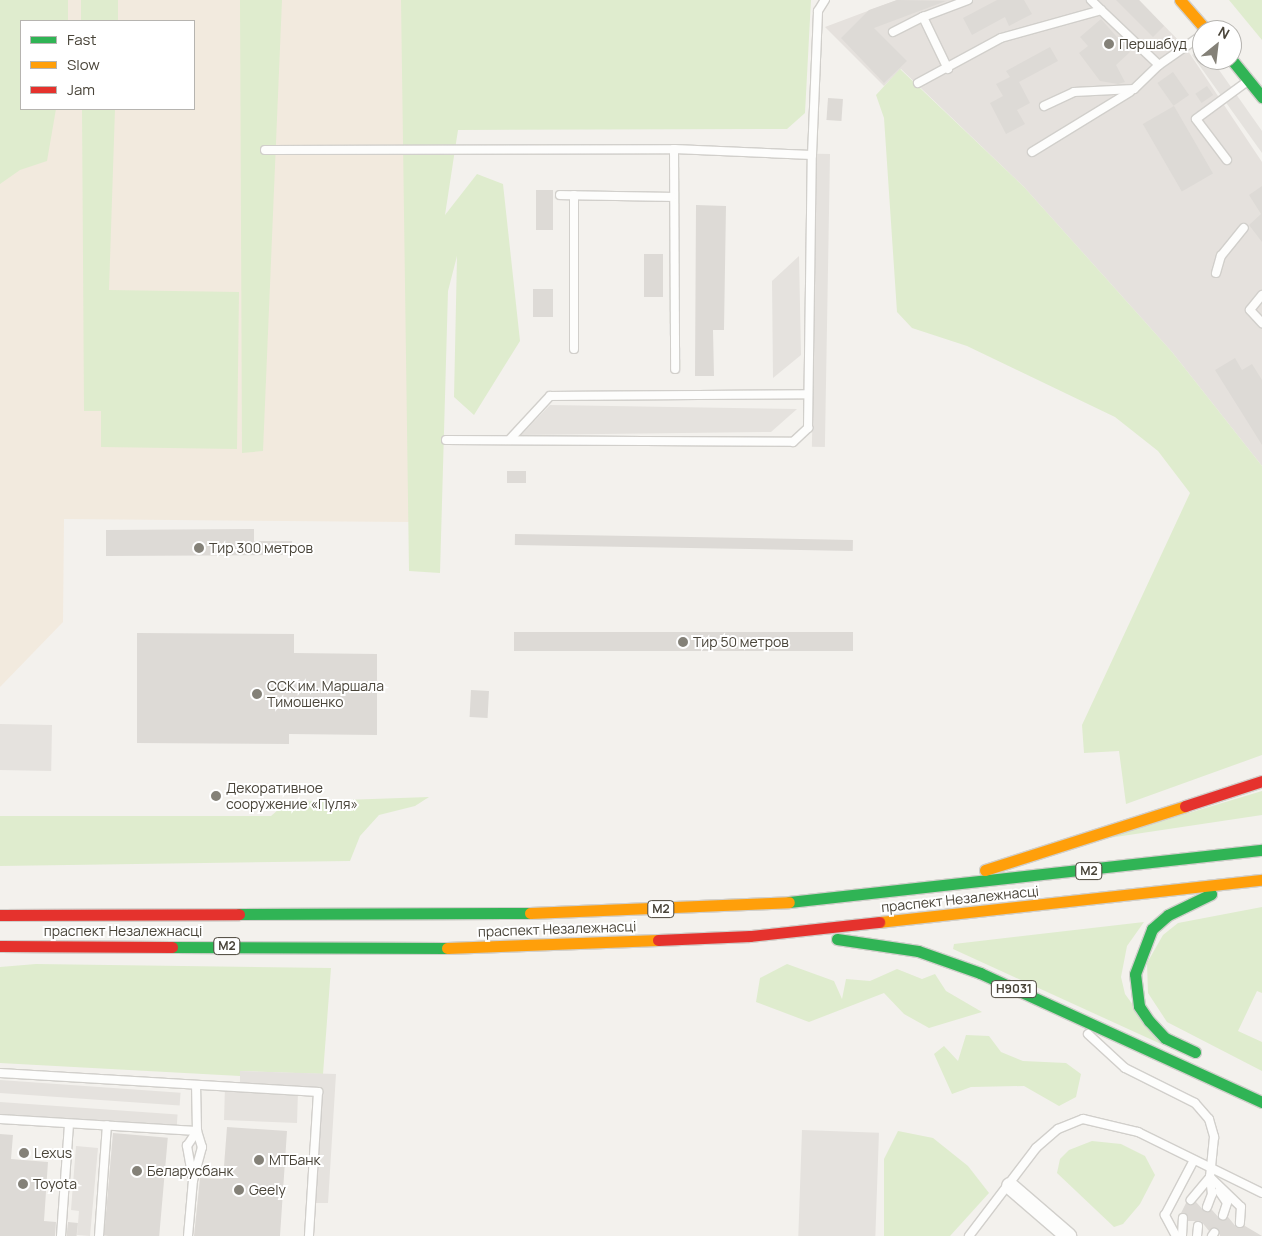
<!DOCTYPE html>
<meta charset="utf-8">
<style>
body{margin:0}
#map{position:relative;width:1262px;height:1236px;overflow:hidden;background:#f3f1ed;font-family:Manrope,sans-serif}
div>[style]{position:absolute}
.commercial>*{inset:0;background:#f2eade}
.industrial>*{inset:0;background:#e5e1dd}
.green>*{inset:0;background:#dfecce;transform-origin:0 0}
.parking>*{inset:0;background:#e5e2de;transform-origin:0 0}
.building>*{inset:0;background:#dddad6;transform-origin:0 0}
.roads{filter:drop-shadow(1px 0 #d1cfcb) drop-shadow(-1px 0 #d1cfcb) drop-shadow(0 1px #d1cfcb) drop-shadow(0 -1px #d1cfcb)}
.lane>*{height:8px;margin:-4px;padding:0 4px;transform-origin:4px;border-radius:4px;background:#fdfdfc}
.street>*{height:16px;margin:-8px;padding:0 8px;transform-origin:8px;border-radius:8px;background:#fdfdfc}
.fast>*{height:11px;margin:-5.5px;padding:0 5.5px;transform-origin:5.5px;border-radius:5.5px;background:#30b455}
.slow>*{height:11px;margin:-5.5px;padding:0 5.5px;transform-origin:5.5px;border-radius:5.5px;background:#ff9f0a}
.jam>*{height:11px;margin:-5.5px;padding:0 5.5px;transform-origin:5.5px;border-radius:5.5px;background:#e5322d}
.dots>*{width:14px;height:14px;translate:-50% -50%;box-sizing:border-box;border:2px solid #fff;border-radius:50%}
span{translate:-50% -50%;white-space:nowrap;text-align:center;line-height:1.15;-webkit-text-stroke:4px #fff;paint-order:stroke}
.shield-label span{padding:1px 4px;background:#fff;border:1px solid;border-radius:4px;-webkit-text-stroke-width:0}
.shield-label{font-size:12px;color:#494439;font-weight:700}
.poi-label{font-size:14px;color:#494439}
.left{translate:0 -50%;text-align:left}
.street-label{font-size:14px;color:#494439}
.legend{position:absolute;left:20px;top:20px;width:175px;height:90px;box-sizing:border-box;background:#fff;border:1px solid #b6b4b0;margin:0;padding:6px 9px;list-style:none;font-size:15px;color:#494439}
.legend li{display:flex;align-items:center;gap:10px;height:25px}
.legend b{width:25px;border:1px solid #b6b4b0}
.north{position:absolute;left:1192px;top:20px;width:50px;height:50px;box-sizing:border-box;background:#fff;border:1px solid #b6b4b0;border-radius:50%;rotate:29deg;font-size:14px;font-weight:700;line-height:20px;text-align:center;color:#494439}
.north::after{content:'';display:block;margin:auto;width:18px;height:22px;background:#848178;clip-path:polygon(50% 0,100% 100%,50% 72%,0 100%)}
</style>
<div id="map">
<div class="commercial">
<div style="clip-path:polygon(evenodd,0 0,402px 0,410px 522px,64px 519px,63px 622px,0 687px,0 0,21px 21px,194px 21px,194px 109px,21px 109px,21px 21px)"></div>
</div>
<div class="industrial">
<div style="clip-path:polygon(897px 0,1139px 0,1186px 48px,1262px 162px,1262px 466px,1172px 352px,1024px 187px,901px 69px,884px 86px,825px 27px)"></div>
</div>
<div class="green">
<div style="clip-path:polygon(0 0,68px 0,68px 21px,21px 21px,21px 109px,56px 109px,47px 161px,20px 170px,0 184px)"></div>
<div style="left:81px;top:0;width:37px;height:21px"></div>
<div style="clip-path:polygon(240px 0,282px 0,263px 451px,242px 453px)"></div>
<div style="clip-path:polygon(401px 0,811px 0,805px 113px,787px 129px,458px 130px,445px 215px,477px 174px,503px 184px,520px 341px,474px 415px,454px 397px,457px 256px,448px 291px,440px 573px,409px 571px)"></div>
<div style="clip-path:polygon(1229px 0,1262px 0,1262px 40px)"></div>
<div style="clip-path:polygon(900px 69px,1024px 187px,1172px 352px,1262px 466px,1262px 755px,1126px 804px,1119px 751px,1084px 753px,1082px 725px,1190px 493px,1158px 451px,1115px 417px,967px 346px,912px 328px,897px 312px,884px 118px,876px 95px)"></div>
<div style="clip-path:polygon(82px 109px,115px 109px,109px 290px,239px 292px,237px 449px,101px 447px,101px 411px,84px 411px)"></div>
<div style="clip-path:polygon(1262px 791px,1262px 815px,1102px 839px)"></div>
<div style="clip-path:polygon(429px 797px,415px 806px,379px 815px,360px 836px,350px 861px,0 866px,0 816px,271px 816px,287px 802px)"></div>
<div style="clip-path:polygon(1262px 907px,1262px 993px,1257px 991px,1238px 1031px,1262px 1042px,1262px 1071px,1167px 1022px,1148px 993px,1147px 963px,1163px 935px,1178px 923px)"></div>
<div style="clip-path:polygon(1144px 922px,1127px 946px,1121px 977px,1125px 994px,1161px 1044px,953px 949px,954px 944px)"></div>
<div style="clip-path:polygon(36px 964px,331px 968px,323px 1074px,241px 1071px,240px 1076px,0 1063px,0 967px)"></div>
<div style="clip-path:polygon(787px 964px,834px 981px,842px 999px,846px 979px,870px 981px,897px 969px,922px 979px,935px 974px,946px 991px,982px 1012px,929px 1028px,904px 1014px,884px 993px,809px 1022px,756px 1002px,760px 978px)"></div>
<div style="clip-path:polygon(966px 1035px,989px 1036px,1001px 1052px,1023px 1061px,1066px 1063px,1081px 1074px,1076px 1097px,1059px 1106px,1024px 1086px,971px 1087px,952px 1094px,934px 1054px,944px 1046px,958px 1061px)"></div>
<div style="clip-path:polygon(898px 1131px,933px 1138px,968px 1166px,989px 1193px,950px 1236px,884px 1236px,884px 1159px)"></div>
<div style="clip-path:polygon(1092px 1141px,1121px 1144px,1145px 1156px,1155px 1175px,1140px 1204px,1123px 1224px,1114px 1227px,1057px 1173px,1060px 1159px,1069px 1150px)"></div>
</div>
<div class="parking">
<div style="clip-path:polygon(1202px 47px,1202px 60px,1212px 60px,1262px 131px,1262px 153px,1192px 55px)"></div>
<div style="left:830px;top:154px;width:293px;height:13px;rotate:91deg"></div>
<div style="clip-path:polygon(799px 256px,801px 355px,773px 378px,772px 281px)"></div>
<div style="clip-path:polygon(550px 405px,797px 409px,771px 432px,521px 435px)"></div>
<div style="left:0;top:724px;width:52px;height:46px;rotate:1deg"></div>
<div style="clip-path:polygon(240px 1071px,336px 1074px,328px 1203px,316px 1203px,321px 1092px,298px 1091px,297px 1123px,224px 1120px,225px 1086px,240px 1087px)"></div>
<div style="left:0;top:1080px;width:181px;height:13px;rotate:4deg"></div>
<div style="left:0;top:1102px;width:178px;height:12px;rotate:4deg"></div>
<div style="left:802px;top:1130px;width:77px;height:106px;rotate:2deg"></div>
<div style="clip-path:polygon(76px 1146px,98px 1148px,90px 1236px,77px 1235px,79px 1211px,71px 1210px)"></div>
</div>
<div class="building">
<div style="clip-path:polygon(897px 0,946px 1px,874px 28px,907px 61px,884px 83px,841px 38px,869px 10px)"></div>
<div style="clip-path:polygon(997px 0,1024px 0,1032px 14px,1009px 26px,1005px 17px,972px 35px,963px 18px)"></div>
<div style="clip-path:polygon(1116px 0,1139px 0,1164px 26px,1153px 37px)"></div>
<div style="clip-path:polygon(1101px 19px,1130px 52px,1116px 65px,1125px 82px,1118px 84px,1100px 81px,1079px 53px,1088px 46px,1080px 37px)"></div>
<div style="clip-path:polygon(1050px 47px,1058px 61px,1019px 82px,1030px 103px,1017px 110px,1025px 124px,1006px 134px,990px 103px,1003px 96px,996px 84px,1010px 77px,1006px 71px)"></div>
<div style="left:1173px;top:72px;width:28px;height:19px;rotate:55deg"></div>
<div style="left:1207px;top:86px;width:11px;height:14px;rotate:56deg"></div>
<div style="left:828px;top:98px;width:15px;height:22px;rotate:4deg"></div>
<div style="left:1174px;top:106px;width:78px;height:36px;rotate:60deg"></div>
<div style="clip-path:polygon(1262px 186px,1262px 242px,1249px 225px,1261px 214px,1249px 195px)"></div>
<div style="left:536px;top:190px;width:17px;height:40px"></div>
<div style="clip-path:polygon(696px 205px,726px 206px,724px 330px,713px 330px,714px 376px,695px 376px)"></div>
<div style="left:644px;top:254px;width:19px;height:43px"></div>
<div style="left:533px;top:289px;width:20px;height:28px"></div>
<div style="clip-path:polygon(1235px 358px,1242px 370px,1252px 364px,1262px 380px,1262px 445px,1215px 370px)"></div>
<div style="left:526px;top:471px;width:12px;height:19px;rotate:90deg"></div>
<div style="clip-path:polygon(254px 529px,254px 541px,292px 541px,292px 555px,106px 556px,106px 530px)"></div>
<div style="left:515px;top:534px;width:338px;height:11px;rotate:1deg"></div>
<div style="left:853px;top:632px;width:19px;height:339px;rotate:90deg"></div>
<div style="clip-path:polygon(137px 633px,294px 634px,294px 653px,377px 654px,377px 735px,289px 734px,289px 744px,137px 743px)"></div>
<div style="left:471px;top:690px;width:18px;height:27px;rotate:3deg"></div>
<div style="clip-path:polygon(227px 1127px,287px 1131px,280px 1236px,194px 1236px,200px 1178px,223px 1179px)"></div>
<div style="left:113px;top:1133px;width:55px;height:103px;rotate:5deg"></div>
<div style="clip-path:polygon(0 1134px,13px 1135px,11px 1159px,48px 1162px,44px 1221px,56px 1222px,55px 1236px,0 1236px)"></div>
<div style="clip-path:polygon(1196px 1202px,1205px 1212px,1212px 1210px,1221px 1220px,1228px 1217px,1237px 1228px,1245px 1226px,1262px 1236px,1220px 1236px,1217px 1228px,1209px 1231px,1201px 1221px,1188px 1221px,1181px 1213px,1186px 1203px)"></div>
<div style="left:68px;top:1222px;width:10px;height:14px;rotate:6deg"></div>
</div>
<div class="roads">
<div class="lane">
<div style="left:1091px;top:0;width:14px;rotate:45deg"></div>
<div style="left:893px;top:32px;width:34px;rotate:-27deg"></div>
<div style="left:948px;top:69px;width:58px;rotate:-115.7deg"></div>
<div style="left:923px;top:17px;width:48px;rotate:-20.7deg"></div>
<div style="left:918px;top:83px;width:94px;rotate:-28.5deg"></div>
<div style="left:1001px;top:38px;width:104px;rotate:-15.6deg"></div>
<div style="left:1101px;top:10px;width:80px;rotate:43.5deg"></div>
<div style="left:1159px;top:65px;width:52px;rotate:-34.9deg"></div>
<div style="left:1044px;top:106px;width:33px;rotate:-25deg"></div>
<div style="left:1074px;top:92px;width:60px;rotate:-2.9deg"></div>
<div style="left:1134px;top:89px;width:35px;rotate:-44deg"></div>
<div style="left:674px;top:149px;width:220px;rotate:89.7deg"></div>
<div style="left:265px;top:150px;width:409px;rotate:-0.1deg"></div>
<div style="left:674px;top:149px;width:138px;rotate:2.5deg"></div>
<div style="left:1032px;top:152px;width:115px;rotate:-31.5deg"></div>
<div style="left:1227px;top:160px;width:51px;rotate:-127.1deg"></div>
<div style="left:1196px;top:119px;width:61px;rotate:-36.3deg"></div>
<div style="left:560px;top:195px;width:112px;rotate:1deg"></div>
<div style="left:574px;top:195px;width:154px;rotate:90deg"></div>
<div style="left:1216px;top:273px;width:18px;rotate:-74deg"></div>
<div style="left:1221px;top:256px;width:36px;rotate:-51deg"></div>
<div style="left:1262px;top:295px;width:19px;rotate:129deg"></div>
<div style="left:1250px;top:310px;width:18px;rotate:47deg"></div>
<div style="left:511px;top:438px;width:57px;rotate:-47.1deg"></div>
<div style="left:550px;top:396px;width:257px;rotate:-0.4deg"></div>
<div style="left:446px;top:440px;width:347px;rotate:0.3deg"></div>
<div style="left:793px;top:442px;width:21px;rotate:-43deg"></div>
<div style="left:808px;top:428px;width:273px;rotate:-89.2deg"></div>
<div style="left:812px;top:155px;width:144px;rotate:-87.6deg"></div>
<div style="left:818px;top:11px;width:13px;rotate:-58deg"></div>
<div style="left:1088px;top:1034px;width:50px;rotate:42.6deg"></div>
<div style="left:1125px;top:1068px;width:78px;rotate:26.6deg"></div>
<div style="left:1195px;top:1103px;width:21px;rotate:49deg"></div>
<div style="left:1209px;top:1119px;width:19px;rotate:74deg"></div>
<div style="left:1214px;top:1137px;width:40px;rotate:95.7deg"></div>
<div style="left:1210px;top:1177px;width:30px;rotate:130deg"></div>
<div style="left:0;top:1073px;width:319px;rotate:3.4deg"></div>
<div style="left:318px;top:1092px;width:144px;rotate:93.6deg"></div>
<div style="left:0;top:1119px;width:197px;rotate:3.5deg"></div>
<div style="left:197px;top:1131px;width:17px;rotate:73deg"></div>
<div style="left:202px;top:1147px;width:34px;rotate:105deg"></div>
<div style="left:1210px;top:1177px;width:43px;rotate:44.1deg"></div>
<div style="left:1241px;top:1207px;width:16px;rotate:94deg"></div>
<div style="left:1219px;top:1191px;width:14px;rotate:56deg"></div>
<div style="left:1227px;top:1203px;width:13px;rotate:108deg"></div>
<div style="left:1207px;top:1207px;width:14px;rotate:-69deg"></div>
<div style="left:1212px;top:1194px;width:17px;rotate:-97deg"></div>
<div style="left:61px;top:1236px;width:112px;rotate:-85.9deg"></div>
<div style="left:99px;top:1236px;width:111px;rotate:-85.9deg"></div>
<div style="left:188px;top:1236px;width:56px;rotate:-84.9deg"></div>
<div style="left:193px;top:1180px;width:35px;rotate:-100deg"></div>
<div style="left:187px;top:1146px;width:18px;rotate:-56deg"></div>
<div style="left:197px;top:1131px;width:46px;rotate:-91.2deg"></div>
<div style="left:969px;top:1236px;width:111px;rotate:-52.7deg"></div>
<div style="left:1036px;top:1148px;width:29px;rotate:-41deg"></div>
<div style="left:1058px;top:1129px;width:27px;rotate:-22deg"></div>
<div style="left:1083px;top:1119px;width:57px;rotate:13.3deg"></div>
<div style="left:1138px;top:1132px;width:138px;rotate:26.2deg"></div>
<div style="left:1176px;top:1236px;width:24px;rotate:-118deg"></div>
<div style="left:1165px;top:1215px;width:62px;rotate:-62.2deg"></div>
<div style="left:1182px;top:1236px;width:18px;rotate:-87deg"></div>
<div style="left:1197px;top:1236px;width:10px;rotate:-84deg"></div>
<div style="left:1212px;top:1236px;width:4px;rotate:-56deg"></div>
</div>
<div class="street">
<div style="left:1010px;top:1186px;width:77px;rotate:40.8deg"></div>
</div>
<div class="fast">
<div style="left:1232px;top:60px;width:48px;rotate:51deg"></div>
<div style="left:789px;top:902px;width:476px;rotate:-6.3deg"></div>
<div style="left:239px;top:914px;width:291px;rotate:-0.2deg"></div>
<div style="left:837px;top:939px;width:82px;rotate:8.4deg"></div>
<div style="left:918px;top:951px;width:66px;rotate:19.5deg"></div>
<div style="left:980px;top:973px;width:310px;rotate:24.6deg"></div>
<div style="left:172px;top:947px;width:275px;rotate:0.2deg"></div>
<div style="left:1195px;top:1052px;width:33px;rotate:-155deg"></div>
<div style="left:1165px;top:1038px;width:23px;rotate:-133deg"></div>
<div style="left:1149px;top:1021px;width:18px;rotate:-124deg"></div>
<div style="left:1139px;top:1006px;width:32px;rotate:-97deg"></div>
<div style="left:1135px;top:974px;width:48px;rotate:-69.3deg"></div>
<div style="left:1152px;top:929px;width:21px;rotate:-41deg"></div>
<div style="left:1168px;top:915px;width:48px;rotate:-26deg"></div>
</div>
<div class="slow">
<div style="left:1180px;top:0;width:40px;rotate:49deg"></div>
<div style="left:985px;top:870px;width:210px;rotate:-17.7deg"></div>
<div style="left:530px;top:913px;width:259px;rotate:-2.4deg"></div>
<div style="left:879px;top:922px;width:385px;rotate:-6.3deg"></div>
<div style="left:447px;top:948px;width:211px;rotate:-2.2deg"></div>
</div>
<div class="jam">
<div style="left:1185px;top:806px;width:81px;rotate:-18deg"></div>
<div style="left:0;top:915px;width:239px;rotate:-0.2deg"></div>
<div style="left:658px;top:940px;width:92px;rotate:-2.5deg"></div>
<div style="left:750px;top:936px;width:130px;rotate:-6.2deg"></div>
<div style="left:0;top:946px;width:172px;rotate:0.3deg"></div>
</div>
</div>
<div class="dots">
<div style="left:1109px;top:44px;background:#848178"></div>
<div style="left:199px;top:548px;background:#848178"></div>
<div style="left:683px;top:642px;background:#848178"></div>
<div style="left:257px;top:694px;background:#848178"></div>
<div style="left:216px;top:796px;background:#848178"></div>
<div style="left:24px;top:1153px;background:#848178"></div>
<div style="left:259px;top:1160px;background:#848178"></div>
<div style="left:137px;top:1171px;background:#848178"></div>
<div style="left:23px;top:1184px;background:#848178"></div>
<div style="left:239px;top:1190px;background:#848178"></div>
</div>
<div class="shield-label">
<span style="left:1089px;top:871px">М2</span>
<span style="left:661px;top:909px">М2</span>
<span style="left:227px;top:946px">М2</span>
<span style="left:1014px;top:989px">Н9031</span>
</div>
<div class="poi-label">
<span class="left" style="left:1119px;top:44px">Першабуд</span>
<span class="left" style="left:209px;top:548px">Тир 300 метров</span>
<span class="left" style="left:693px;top:642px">Тир 50 метров</span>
<span class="left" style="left:267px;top:694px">ССК им. Маршала<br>Тимошенко</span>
<span class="left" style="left:226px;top:796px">Декоративное<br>сооружение «Пуля»</span>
<span class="left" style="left:34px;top:1153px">Lexus</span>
<span class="left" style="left:269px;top:1160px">МТБанк</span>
<span class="left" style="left:147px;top:1171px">Беларусбанк</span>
<span class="left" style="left:33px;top:1184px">Toyota</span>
<span class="left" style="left:249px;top:1190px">Geely</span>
</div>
<div class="street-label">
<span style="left:960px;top:899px;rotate:-6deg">праспект Незалежнасці</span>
<span style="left:557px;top:929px;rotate:-2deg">праспект Незалежнасці</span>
<span style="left:123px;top:931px">праспект Незалежнасці</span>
</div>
<ul class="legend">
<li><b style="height:6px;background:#30b455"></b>Fast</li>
<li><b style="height:6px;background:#ff9f0a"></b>Slow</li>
<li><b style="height:6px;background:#e5322d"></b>Jam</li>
</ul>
<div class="north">N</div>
</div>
